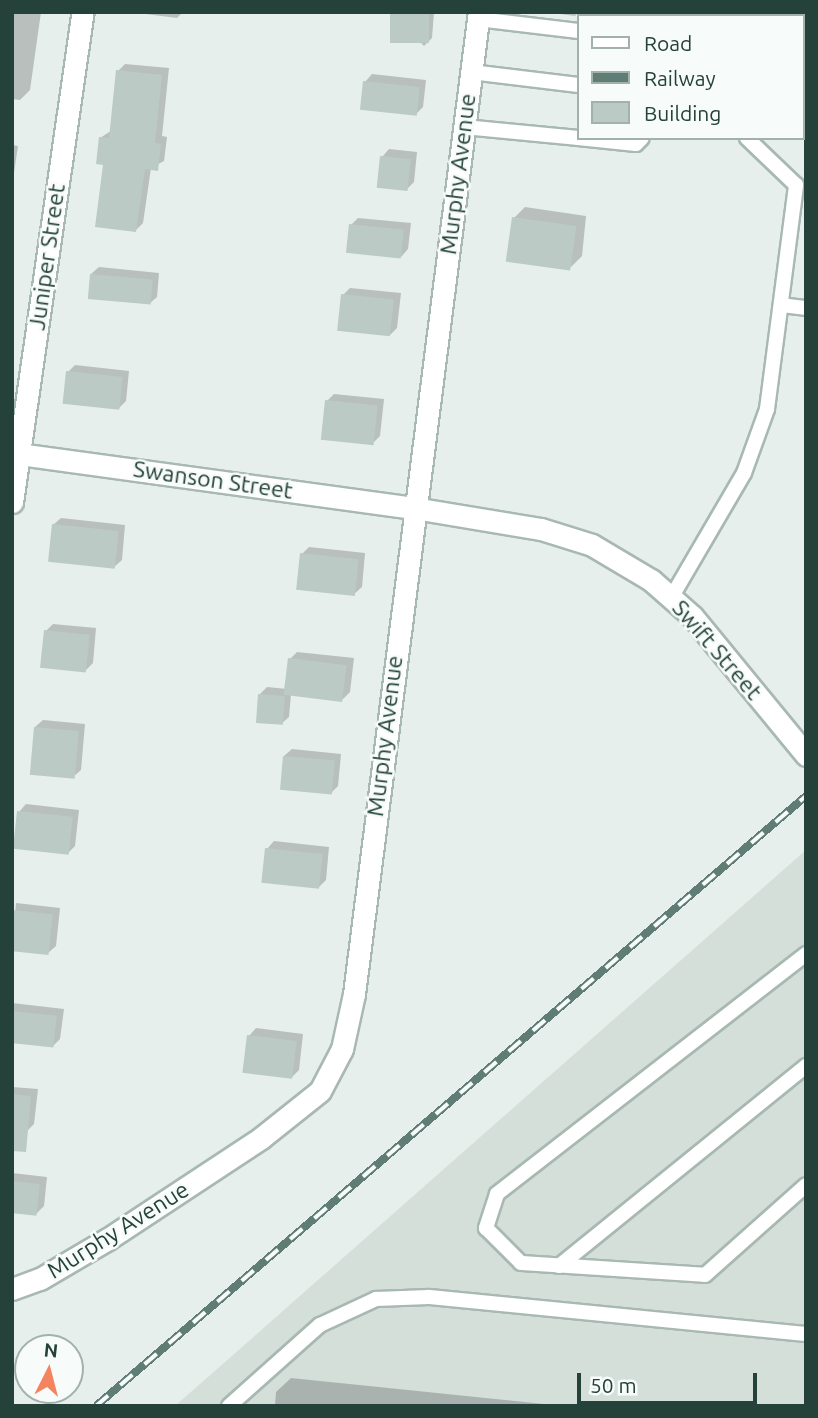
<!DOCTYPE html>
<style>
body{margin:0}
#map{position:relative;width:818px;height:1418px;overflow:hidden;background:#e6efeb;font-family:Ubuntu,sans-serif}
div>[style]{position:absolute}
.built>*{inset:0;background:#d4dfda}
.shadow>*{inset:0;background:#0003}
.building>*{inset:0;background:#bbcac4;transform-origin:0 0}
.roads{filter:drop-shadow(2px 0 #a8b8b2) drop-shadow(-2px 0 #a8b8b2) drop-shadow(0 2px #a8b8b2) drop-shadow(0 -2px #a8b8b2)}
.service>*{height:14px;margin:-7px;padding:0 7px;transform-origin:7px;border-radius:7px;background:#fff}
.minor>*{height:21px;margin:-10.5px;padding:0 10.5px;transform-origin:10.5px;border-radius:10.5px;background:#fff}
.rail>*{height:8px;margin-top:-4px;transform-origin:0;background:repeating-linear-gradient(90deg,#f7fbf9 0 16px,#5f7d75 0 32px);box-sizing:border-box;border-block:2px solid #5f7d75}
span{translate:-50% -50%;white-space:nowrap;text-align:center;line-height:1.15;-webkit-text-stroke:5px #f7fbf9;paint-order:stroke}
.street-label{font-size:23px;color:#24423a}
.frame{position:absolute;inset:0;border:14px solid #24423a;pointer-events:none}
.legend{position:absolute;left:577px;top:14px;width:228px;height:126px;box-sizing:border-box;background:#f7fbf9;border:2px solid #a3b1ad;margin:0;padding:9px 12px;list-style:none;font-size:21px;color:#24423a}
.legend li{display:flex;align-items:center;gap:14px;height:35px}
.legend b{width:35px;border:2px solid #a3b1ad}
.north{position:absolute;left:14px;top:1334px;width:70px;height:70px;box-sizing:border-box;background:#f7fbf9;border:2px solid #a3b1ad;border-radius:50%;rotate:6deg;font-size:19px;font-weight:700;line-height:28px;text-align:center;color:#24423a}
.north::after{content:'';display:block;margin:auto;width:24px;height:32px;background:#f4845f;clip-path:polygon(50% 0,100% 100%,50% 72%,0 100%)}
.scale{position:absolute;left:577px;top:1373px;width:180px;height:32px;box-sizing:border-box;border:4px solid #24423a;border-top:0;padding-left:9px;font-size:21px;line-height:24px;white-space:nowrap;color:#24423a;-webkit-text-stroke:5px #f7fbf9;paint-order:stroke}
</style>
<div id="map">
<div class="built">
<div style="clip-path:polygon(806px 850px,806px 1406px,175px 1406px)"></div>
</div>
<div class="shadow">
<div style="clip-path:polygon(12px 12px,41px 12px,30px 90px,20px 100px,12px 99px)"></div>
<div style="clip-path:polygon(130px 12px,183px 12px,177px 18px)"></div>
<div style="clip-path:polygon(392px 12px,434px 12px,432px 38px,424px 46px)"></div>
<div style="clip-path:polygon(545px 12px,579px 12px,575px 16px)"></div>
<div style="clip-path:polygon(693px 12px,784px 12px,693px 16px)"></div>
<div style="clip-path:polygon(806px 58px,806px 142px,802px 137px)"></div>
<div style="clip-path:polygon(125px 64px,169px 68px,162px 136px,167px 137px,164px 161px,151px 168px,143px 223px,136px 230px,105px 163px,100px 138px,111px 131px,118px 71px)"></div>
<div style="clip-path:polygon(372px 74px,426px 80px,423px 107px,416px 114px,365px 82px)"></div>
<div style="clip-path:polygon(12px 145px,18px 146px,12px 186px)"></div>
<div style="clip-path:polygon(389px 149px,417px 152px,414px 182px,407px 189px,382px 157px)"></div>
<div style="clip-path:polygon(525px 207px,586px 216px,582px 256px,571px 267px,514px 218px)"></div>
<div style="clip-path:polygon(358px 218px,411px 223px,408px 249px,401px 257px,351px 225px)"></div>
<div style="clip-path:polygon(99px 267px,159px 273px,157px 297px,149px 304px,91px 274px)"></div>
<div style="clip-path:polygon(350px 288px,401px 293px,397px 328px,390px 335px,343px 295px)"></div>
<div style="clip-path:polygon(75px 365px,129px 371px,126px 401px,118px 409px,68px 372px)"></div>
<div style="clip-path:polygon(334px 394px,384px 399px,380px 436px,373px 443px,327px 401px)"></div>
<div style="clip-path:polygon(61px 518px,125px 525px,122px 560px,114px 567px,53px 525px)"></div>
<div style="clip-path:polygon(309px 547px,365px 553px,362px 587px,354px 594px,302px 554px)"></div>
<div style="clip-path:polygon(53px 624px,96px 628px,93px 663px,85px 671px,46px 631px)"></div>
<div style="clip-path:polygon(297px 652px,354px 658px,350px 692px,343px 699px,291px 694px,289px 717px,281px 724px,260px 694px,267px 687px,287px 689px,290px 659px)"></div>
<div style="clip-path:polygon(43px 720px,85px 724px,81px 770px,73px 777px,35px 727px)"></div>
<div style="clip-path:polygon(292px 749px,341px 754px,338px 786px,331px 793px,284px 756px)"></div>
<div style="clip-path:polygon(26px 804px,79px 810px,75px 846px,68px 853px,19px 812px)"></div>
<div style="clip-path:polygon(274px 841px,329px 847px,326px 880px,319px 887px,267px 849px)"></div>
<div style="clip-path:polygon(16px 903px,60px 908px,56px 946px,48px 953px,12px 950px)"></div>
<div style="clip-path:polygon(12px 1003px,64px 1009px,60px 1039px,53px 1046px,12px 1042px)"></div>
<div style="clip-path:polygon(256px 1028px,303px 1034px,299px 1070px,292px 1077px,249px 1036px)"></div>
<div style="clip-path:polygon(12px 1087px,38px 1089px,34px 1124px,27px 1131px,12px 1130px)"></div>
<div style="clip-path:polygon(12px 1173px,47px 1177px,44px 1206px,37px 1213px,12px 1211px)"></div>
<div style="clip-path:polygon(291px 1378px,563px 1406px,275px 1406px,276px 1392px)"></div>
</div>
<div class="building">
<div style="left:390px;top:12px;width:39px;height:31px"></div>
<div style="clip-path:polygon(116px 70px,162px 75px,155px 143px,161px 144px,158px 171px,145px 169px,136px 232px,95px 227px,103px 165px,96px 164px,99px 137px,109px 138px)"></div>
<div style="left:363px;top:81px;width:57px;height:29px;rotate:6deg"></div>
<div style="left:380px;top:156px;width:31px;height:32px;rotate:6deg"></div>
<div style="left:512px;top:217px;width:65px;height:45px;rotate:8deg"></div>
<div style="left:349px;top:224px;width:55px;height:29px;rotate:6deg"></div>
<div style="left:90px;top:274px;width:63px;height:25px;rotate:5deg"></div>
<div style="left:341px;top:294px;width:53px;height:37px;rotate:6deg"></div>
<div style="left:66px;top:371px;width:57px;height:33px;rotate:6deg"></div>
<div style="left:325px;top:400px;width:53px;height:40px;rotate:6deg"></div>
<div style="left:52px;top:524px;width:67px;height:38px;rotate:6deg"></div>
<div style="left:300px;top:553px;width:59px;height:37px;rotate:6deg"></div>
<div style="left:44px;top:630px;width:46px;height:38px;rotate:6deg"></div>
<div style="left:288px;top:658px;width:59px;height:37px;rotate:7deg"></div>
<div style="left:258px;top:694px;width:27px;height:29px;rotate:4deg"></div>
<div style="left:34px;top:727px;width:45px;height:48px;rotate:5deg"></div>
<div style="left:283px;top:756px;width:52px;height:34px;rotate:5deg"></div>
<div style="left:17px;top:811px;width:56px;height:38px;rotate:6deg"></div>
<div style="left:265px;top:848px;width:58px;height:35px;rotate:6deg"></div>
<div style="left:12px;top:910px;width:41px;height:41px;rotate:6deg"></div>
<div style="left:12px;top:1011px;width:45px;height:32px;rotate:6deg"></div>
<div style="left:247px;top:1035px;width:50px;height:38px;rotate:7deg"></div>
<div style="clip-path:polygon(12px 1094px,31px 1096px,26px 1152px,12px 1151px)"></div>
<div style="left:12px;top:1181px;width:28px;height:32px;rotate:6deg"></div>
</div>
<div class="roads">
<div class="service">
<div style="left:478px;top:19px;width:101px;rotate:6.8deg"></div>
<div style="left:802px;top:34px;width:6px;rotate:-51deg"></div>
<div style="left:471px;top:72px;width:108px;rotate:6.9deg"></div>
<div style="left:464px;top:127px;width:115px;rotate:5.5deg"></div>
<div style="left:578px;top:138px;width:58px;rotate:5.9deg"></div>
<div style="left:636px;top:144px;width:8px;rotate:-45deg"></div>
<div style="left:781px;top:305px;width:25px;rotate:7deg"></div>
<div style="left:671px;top:598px;width:145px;rotate:-59.7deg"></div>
<div style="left:744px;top:473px;width:68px;rotate:-70.2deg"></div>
<div style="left:767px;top:409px;width:226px;rotate:-82.6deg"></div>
<div style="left:796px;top:185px;width:68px;rotate:-136.2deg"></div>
<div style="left:806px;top:954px;width:391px;rotate:142.2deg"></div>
<div style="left:497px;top:1194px;width:36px;rotate:108deg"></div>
<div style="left:486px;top:1228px;width:49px;rotate:45deg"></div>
<div style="left:521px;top:1263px;width:184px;rotate:3.7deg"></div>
<div style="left:705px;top:1275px;width:135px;rotate:-41.7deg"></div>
<div style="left:559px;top:1266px;width:318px;rotate:-39deg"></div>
<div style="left:229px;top:1406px;width:122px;rotate:-41.7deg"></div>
<div style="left:320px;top:1325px;width:62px;rotate:-24.9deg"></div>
<div style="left:376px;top:1299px;width:53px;rotate:-2.2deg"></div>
<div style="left:429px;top:1297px;width:379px;rotate:5.6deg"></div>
</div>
<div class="minor">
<div style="left:12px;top:453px;width:406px;rotate:7.8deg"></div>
<div style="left:414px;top:508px;width:129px;rotate:9.4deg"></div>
<div style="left:541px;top:529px;width:53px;rotate:17.4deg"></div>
<div style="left:592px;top:545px;width:69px;rotate:30.7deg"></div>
<div style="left:651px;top:580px;width:55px;rotate:41.3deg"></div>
<div style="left:692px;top:616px;width:180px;rotate:50.6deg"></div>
<div style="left:12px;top:502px;width:495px;rotate:-81.8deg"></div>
<div style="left:12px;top:1289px;width:30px;rotate:-20deg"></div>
<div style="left:40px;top:1279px;width:79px;rotate:-30.5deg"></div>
<div style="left:108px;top:1239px;width:183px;rotate:-33.4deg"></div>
<div style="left:261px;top:1138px;width:75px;rotate:-38.5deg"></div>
<div style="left:320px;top:1091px;width:47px;rotate:-62.4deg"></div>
<div style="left:342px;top:1049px;width:56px;rotate:-77.7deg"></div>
<div style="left:354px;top:994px;width:990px;rotate:-82.75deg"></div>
</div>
</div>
<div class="rail">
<div style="left:96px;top:1406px;width:936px;rotate:-40.67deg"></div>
</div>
<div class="street-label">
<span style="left:458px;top:174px;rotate:-83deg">Murphy Avenue</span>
<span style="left:47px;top:257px;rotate:-82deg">Juniper Street</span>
<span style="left:213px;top:480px;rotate:8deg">Swanson Street</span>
<span style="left:717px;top:650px;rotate:49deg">Swift Street</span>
<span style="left:385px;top:736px;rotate:-83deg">Murphy Avenue</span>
<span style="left:118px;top:1230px;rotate:-32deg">Murphy Avenue</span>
</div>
<div class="frame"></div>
<ul class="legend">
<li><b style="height:9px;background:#fff"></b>Road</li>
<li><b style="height:9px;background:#5f7d75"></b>Railway</li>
<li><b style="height:19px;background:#bbcac4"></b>Building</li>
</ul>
<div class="north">N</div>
<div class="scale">50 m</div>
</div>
